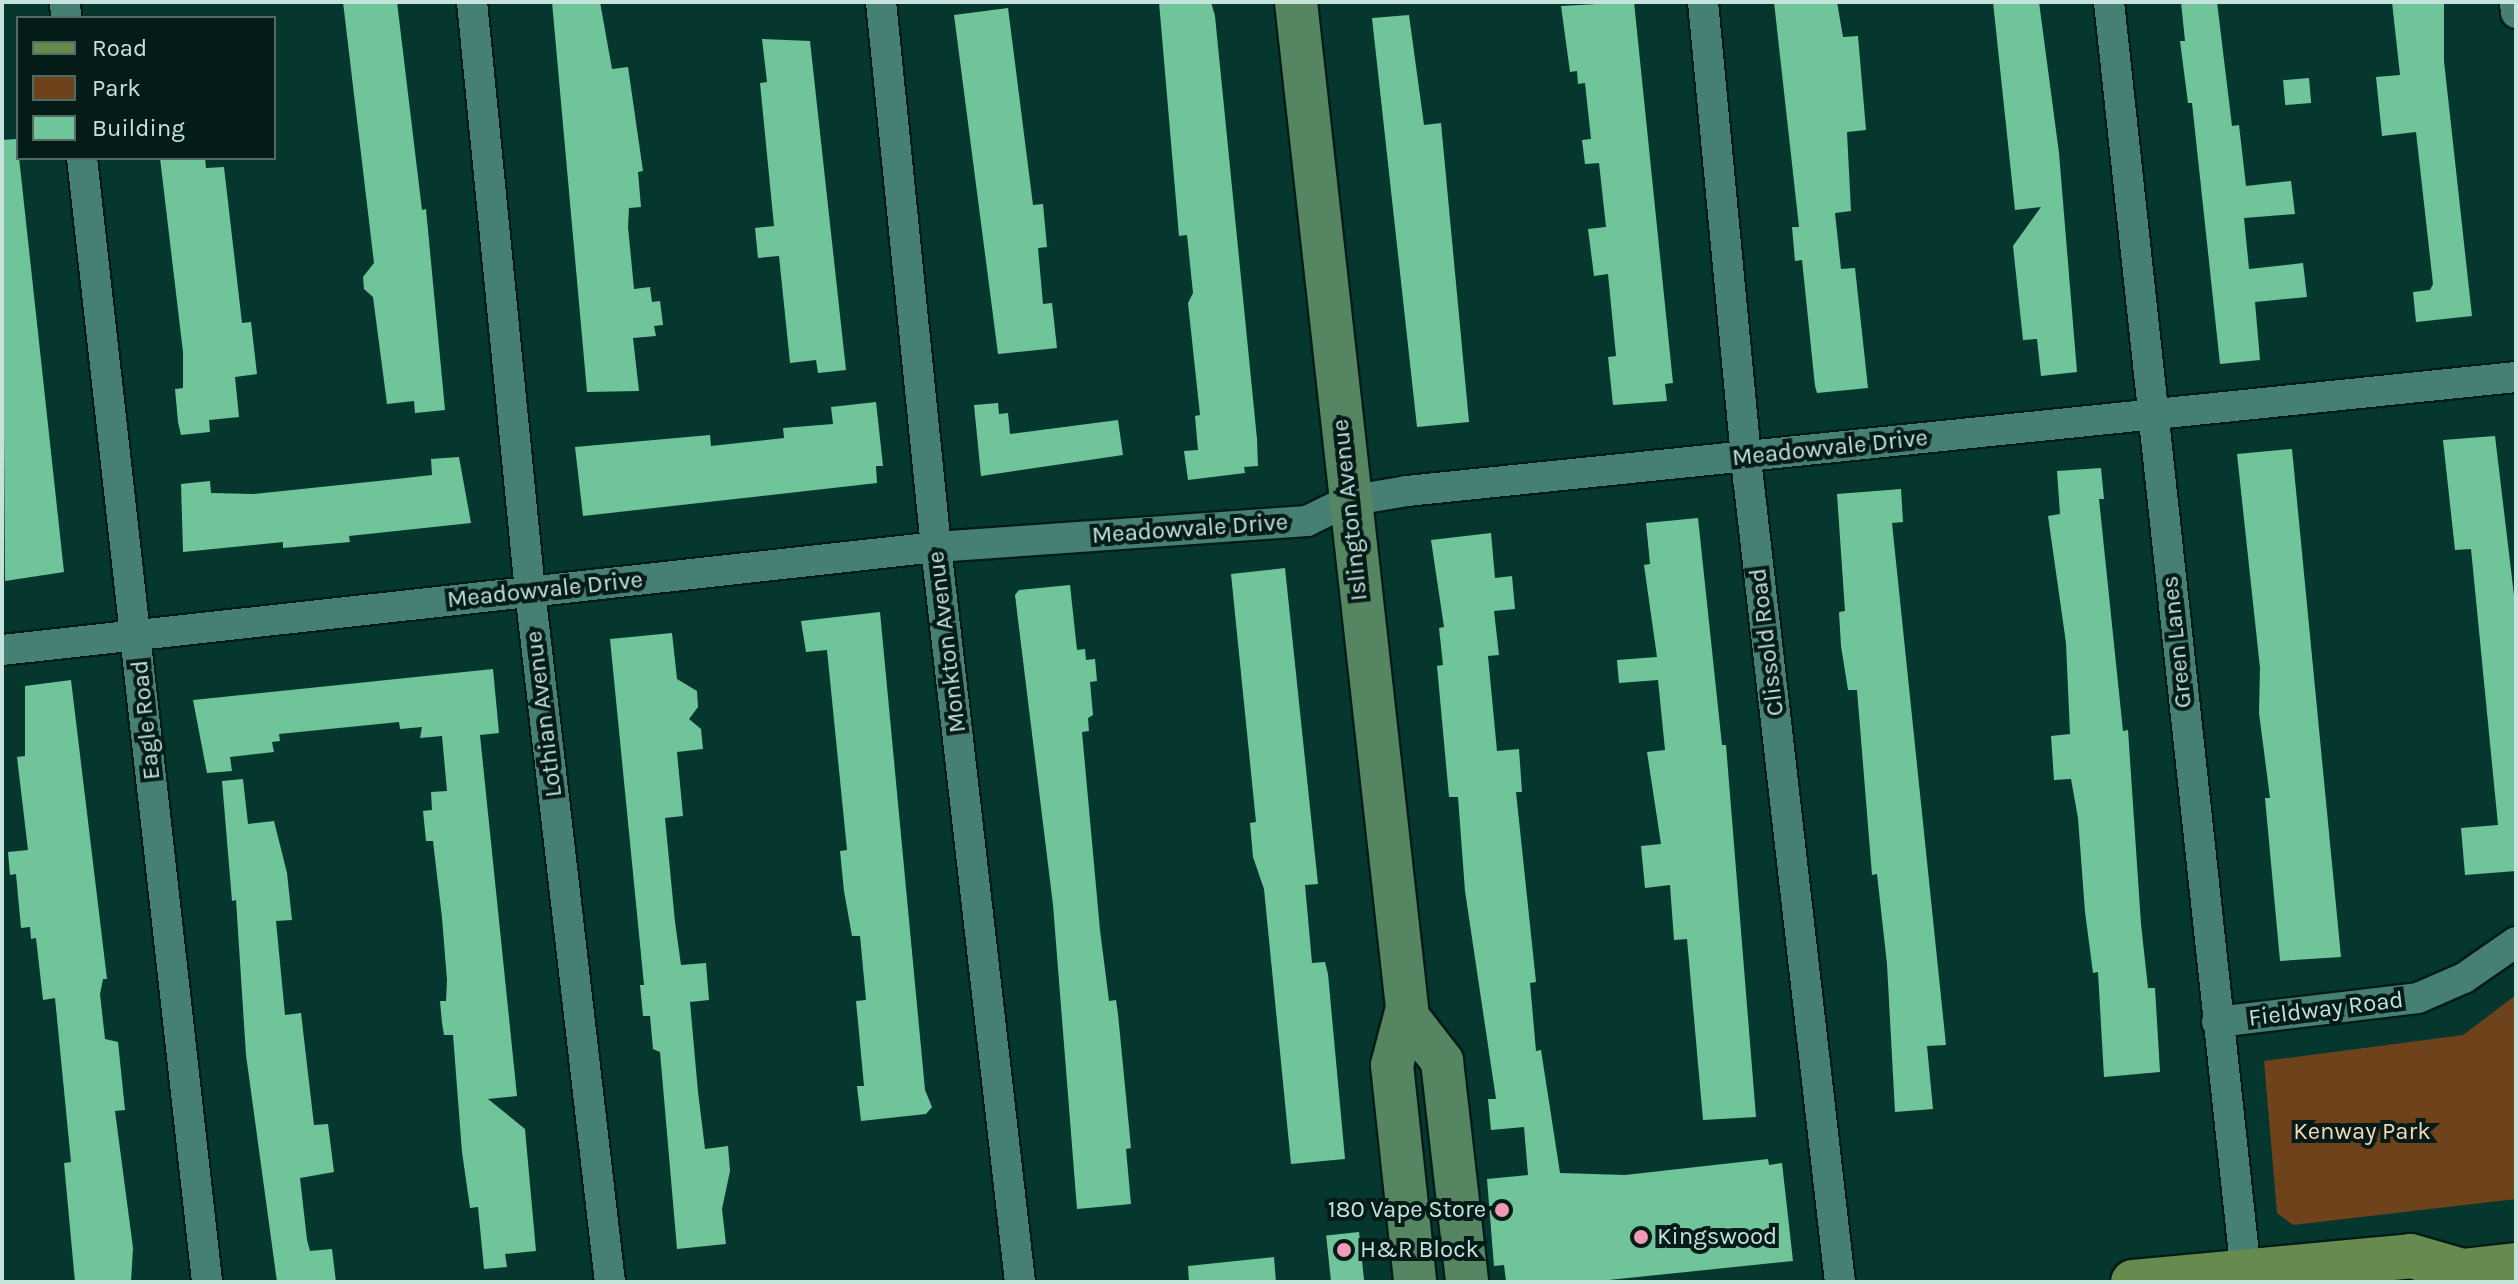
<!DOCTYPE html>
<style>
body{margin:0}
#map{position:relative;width:2518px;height:1284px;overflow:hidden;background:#06372f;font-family:Karla,sans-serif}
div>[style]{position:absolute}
.green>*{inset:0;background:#6e421a}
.building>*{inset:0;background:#6fc599;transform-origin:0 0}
.roads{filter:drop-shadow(2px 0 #001c17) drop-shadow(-2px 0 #001c17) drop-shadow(0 2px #001c17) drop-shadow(0 -2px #001c17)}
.street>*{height:30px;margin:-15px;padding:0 15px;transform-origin:15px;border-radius:15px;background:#468074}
.secondary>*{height:42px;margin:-21px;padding:0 21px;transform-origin:21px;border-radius:21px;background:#568561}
.primary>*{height:44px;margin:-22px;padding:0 22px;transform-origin:22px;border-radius:22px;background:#678a4e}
.dots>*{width:22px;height:22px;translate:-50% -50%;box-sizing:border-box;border:4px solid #041b17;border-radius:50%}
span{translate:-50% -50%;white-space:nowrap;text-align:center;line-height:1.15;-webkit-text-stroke:8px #041b17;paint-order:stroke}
.street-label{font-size:24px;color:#c5e2db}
.park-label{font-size:24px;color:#f9d5b9}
.poi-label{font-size:24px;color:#c5e2db}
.right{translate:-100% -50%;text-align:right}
.left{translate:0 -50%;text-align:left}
.frame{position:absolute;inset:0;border:4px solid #c5e2db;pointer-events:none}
.legend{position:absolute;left:16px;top:16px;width:260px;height:144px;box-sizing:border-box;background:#041b17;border:2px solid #516b65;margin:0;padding:10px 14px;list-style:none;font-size:24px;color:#c5e2db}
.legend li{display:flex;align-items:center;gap:16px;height:40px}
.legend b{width:40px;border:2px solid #516b65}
</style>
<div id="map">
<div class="green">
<div style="clip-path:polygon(2516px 995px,2516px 1199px,2293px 1225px,2277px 1213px,2264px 1061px,2463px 1035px)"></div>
</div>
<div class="building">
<div style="clip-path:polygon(343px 2px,397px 2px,422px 210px,426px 209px,445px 410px,415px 413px,414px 401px,387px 404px,373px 297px,364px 289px,363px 277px,374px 263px)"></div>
<div style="clip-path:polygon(552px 2px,600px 2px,612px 69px,628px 67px,643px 171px,638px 172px,641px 207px,629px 208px,628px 227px,634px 289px,650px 287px,652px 302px,660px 301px,663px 325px,654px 326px,656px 336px,633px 338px,639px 391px,587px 392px)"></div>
<div style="clip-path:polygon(1159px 2px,1211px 2px,1215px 16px,1257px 439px,1258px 466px,1244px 467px,1245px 473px,1188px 480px,1184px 451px,1198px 450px,1195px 416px,1200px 415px,1188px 303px,1193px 293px,1187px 235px,1179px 236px)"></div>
<div style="clip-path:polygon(1634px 2px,1673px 383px,1665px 384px,1667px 401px,1613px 405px,1608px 357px,1616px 356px,1608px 274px,1594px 276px,1588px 229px,1606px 227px,1599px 163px,1585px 164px,1582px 140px,1591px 139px,1585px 83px,1578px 84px,1577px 71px,1570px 72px,1561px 6px)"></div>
<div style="clip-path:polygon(1774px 2px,1837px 2px,1843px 37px,1858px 36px,1866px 130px,1847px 132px,1851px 211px,1835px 213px,1841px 269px,1855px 268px,1868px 388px,1817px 393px,1815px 386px,1802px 260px,1795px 261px,1792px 227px,1799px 227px)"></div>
<div style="clip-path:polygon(1993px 2px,2039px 2px,2059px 153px,2077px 372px,2041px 376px,2037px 339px,2023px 340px,2013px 246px,2041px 207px,2015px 210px)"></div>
<div style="clip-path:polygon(2181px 2px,2217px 2px,2232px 126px,2239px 125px,2246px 186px,2291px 181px,2295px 214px,2244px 218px,2249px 269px,2303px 263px,2307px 297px,2255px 302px,2260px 360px,2220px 364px,2192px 103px,2188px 103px,2180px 41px,2185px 41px)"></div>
<div style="clip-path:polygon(2392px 2px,2444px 2px,2444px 61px,2472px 316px,2416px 322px,2413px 292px,2430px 290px,2433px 284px,2416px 132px,2382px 136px,2376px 77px,2400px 75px)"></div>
<div style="clip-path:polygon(1008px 8px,1033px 205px,1043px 204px,1047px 247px,1038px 248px,1043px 304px,1052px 303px,1057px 348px,998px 354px,954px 15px)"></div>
<div style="clip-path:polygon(1409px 15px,1424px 125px,1441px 123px,1469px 422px,1417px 427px,1372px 18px)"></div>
<div style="clip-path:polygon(762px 39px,810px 41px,846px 370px,818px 373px,816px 360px,790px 363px,779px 256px,758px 258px,755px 228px,774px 226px,760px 83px,767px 82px)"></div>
<div style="left:2309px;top:78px;width:25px;height:26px;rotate:85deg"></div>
<div style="clip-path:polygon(17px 139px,64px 572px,5px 581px,2px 140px)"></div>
<div style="clip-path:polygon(160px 158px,205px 158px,206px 168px,224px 167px,242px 323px,251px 322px,257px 374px,235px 377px,239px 417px,209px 420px,210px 432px,181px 435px,178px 422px,175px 389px,183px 388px,183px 352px)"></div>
<div style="clip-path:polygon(876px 402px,883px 466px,876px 466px,877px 483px,583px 516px,575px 447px,710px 435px,711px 446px,784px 438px,783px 428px,833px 424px,831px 407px)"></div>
<div style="clip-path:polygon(998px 403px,999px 414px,1008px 413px,1010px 434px,1118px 420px,1123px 455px,981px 476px,974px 405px)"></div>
<div style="clip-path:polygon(2495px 436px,2516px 612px,2516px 871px,2465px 875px,2461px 828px,2498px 825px,2471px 549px,2455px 550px,2443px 440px)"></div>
<div style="clip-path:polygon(2292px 449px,2341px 957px,2280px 961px,2265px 798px,2270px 798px,2259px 713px,2260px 668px,2237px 454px)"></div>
<div style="clip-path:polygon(459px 457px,471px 523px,349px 536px,350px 542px,283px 548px,283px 542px,183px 552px,181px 484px,210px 481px,211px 493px,253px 494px,378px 481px,432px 475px,431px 459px)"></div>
<div style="clip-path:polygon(2101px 468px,2104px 499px,2099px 499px,2123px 731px,2128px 730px,2141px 924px,2148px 988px,2155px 988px,2160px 1072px,2104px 1077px,2098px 972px,2093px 973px,2085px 912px,2078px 818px,2071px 779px,2054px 780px,2051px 736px,2070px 734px,2066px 643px,2048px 516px,2060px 514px,2057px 471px)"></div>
<div style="clip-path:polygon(1901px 489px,1903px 522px,1892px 523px,1946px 1045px,1927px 1046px,1933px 1109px,1895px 1112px,1887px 964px,1877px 874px,1872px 875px,1857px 690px,1848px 690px,1841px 646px,1839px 612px,1845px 611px,1837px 494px)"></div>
<div style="clip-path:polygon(1698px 518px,1722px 745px,1726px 745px,1756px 1117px,1703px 1120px,1687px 939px,1674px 940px,1670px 885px,1645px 888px,1641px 846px,1661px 844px,1647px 752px,1665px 750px,1658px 680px,1619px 683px,1617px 660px,1657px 657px,1644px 565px,1650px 564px,1646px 523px)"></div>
<div style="clip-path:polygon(1491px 533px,1495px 578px,1512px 576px,1515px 609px,1494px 611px,1499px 655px,1488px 656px,1497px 751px,1519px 749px,1522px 792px,1516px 792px,1536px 982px,1530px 983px,1536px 1051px,1541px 1050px,1560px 1173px,1625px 1175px,1768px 1159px,1769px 1165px,1782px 1163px,1793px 1261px,1589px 1282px,1506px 1281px,1504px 1265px,1494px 1266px,1487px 1179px,1528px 1175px,1524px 1127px,1491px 1130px,1488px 1099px,1496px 1099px,1465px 891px,1458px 797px,1449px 797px,1437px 666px,1443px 665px,1439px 628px,1444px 627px,1431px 540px)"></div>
<div style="clip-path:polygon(1285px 568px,1318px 884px,1305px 885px,1312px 963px,1325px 962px,1328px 974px,1345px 1159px,1291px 1164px,1264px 889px,1253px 857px,1250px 823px,1256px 822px,1231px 574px)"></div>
<div style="clip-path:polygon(1070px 585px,1077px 650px,1085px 649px,1086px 660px,1095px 659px,1097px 681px,1090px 682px,1093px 715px,1088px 718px,1089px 731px,1082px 732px,1100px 930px,1109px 1001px,1116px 1000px,1118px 1014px,1131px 1148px,1126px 1149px,1131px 1204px,1077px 1209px,1053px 905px,1015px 595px,1019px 590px)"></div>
<div style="clip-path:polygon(880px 612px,925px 1090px,932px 1107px,926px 1114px,861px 1121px,857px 1086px,864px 1086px,856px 1001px,866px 1000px,860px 936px,852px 936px,844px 891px,840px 851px,847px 850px,827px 650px,806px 652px,801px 621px)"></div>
<div style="clip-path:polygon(672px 633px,677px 679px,697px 691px,698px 707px,689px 719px,701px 729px,703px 749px,677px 752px,683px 816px,665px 818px,675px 922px,681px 965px,706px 963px,709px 1000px,690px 1002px,698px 1092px,705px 1149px,728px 1146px,730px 1171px,722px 1209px,726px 1244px,677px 1249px,660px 1052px,653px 1049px,650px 1016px,643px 1016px,640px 985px,644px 985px,610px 639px)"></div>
<div style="clip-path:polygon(493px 669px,499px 733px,480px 735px,517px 1096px,488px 1099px,525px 1129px,536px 1251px,505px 1254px,507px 1267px,484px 1269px,478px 1207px,470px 1208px,462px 1152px,453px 1035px,444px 1035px,442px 1023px,440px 1001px,446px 1001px,447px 980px,442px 918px,433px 841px,426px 841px,423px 811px,432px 810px,431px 792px,447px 791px,442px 736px,420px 738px,422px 727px,400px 729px,399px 722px,279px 734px,280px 741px,272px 742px,274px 752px,230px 757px,232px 771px,207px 773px,193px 700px)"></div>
<div style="clip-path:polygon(71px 680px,107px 979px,103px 979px,100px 994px,105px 1039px,118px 1042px,125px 1110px,115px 1111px,133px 1248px,131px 1282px,75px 1282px,64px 1163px,71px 1162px,55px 998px,43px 1000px,36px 938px,31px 939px,30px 927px,21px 928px,16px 874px,10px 875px,8px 852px,28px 850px,17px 757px,25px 756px,25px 686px)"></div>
<div style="clip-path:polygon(243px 779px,248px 824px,274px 821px,287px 873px,292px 920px,276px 921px,285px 1015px,301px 1013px,314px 1125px,328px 1124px,334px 1172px,300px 1178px,307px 1240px,310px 1251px,332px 1249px,336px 1282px,277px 1282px,246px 1055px,236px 900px,232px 901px,222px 781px)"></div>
<div style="left:1359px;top:1232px;width:50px;height:33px;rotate:84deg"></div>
<div style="clip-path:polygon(1274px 1257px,1276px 1282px,1189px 1282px,1188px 1266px)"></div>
</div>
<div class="roads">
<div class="street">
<div style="left:65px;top:2px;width:16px;rotate:86deg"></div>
<div style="left:472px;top:2px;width:592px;rotate:84.38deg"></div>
<div style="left:530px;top:591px;width:696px;rotate:83.4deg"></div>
<div style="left:881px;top:2px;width:548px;rotate:84.24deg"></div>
<div style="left:936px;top:547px;width:740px;rotate:83.48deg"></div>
<div style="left:1703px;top:2px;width:485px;rotate:84.6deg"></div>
<div style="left:1749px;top:485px;width:802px;rotate:83.49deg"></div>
<div style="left:2109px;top:2px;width:1287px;rotate:83.85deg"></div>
<div style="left:2515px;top:2px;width:11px;rotate:85deg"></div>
<div style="left:82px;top:158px;width:1131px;rotate:83.65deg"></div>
<div style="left:2px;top:650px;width:940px;rotate:-6.29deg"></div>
<div style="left:936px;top:547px;width:372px;rotate:-4deg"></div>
<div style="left:1307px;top:521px;width:46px;rotate:-26deg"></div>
<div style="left:1348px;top:501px;width:60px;rotate:-9.6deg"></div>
<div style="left:1407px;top:491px;width:1115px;rotate:-5.87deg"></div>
<div style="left:2217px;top:1022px;width:202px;rotate:-6.8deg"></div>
<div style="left:2418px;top:998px;width:50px;rotate:-23.5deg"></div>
<div style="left:2464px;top:978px;width:63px;rotate:-34.7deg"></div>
</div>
<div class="secondary">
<div style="left:1296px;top:2px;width:1012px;rotate:83.7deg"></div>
<div style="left:1407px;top:1008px;width:59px;rotate:104.7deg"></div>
<div style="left:1392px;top:1065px;width:218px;rotate:83.9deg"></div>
<div style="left:1408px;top:1017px;width:56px;rotate:52.3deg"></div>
<div style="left:1442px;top:1061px;width:222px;rotate:83.5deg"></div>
</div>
<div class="primary">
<div style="left:2133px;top:1282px;width:279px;rotate:-5.3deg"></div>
<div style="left:2411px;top:1256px;width:53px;rotate:16.4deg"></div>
<div style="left:2462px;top:1271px;width:54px;rotate:-6.3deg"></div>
</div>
</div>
<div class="dots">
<div style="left:1502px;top:1210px;background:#f09ab5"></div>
<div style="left:1641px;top:1237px;background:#f09ab5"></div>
<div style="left:1344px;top:1250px;background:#f09ab5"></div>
</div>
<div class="street-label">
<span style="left:1830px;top:448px;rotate:-6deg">Meadowvale Drive</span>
<span style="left:1350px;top:510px;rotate:-96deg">Islington Avenue</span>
<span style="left:1190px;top:529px;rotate:-4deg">Meadowvale Drive</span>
<span style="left:545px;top:590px;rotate:-6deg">Meadowvale Drive</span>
<span style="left:947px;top:642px;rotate:-97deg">Monkton Avenue</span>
<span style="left:1767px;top:642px;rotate:-97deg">Clissold Road</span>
<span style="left:2177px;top:642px;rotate:-96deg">Green Lanes</span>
<span style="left:544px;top:714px;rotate:-97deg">Lothian Avenue</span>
<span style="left:146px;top:720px;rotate:-96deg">Eagle Road</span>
<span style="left:2326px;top:1009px;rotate:-7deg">Fieldway Road</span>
</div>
<div class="park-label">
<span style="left:2362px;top:1132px">Kenway Park</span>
</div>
<div class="poi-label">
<span class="right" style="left:1486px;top:1210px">180 Vape Store</span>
<span class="left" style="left:1657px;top:1237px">Kingswood</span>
<span class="left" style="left:1360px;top:1250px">H&amp;R Block</span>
</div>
<div class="frame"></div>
<ul class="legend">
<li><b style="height:10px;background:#678a4e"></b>Road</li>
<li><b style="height:22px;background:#6e421a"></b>Park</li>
<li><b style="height:22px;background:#6fc599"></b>Building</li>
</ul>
</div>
